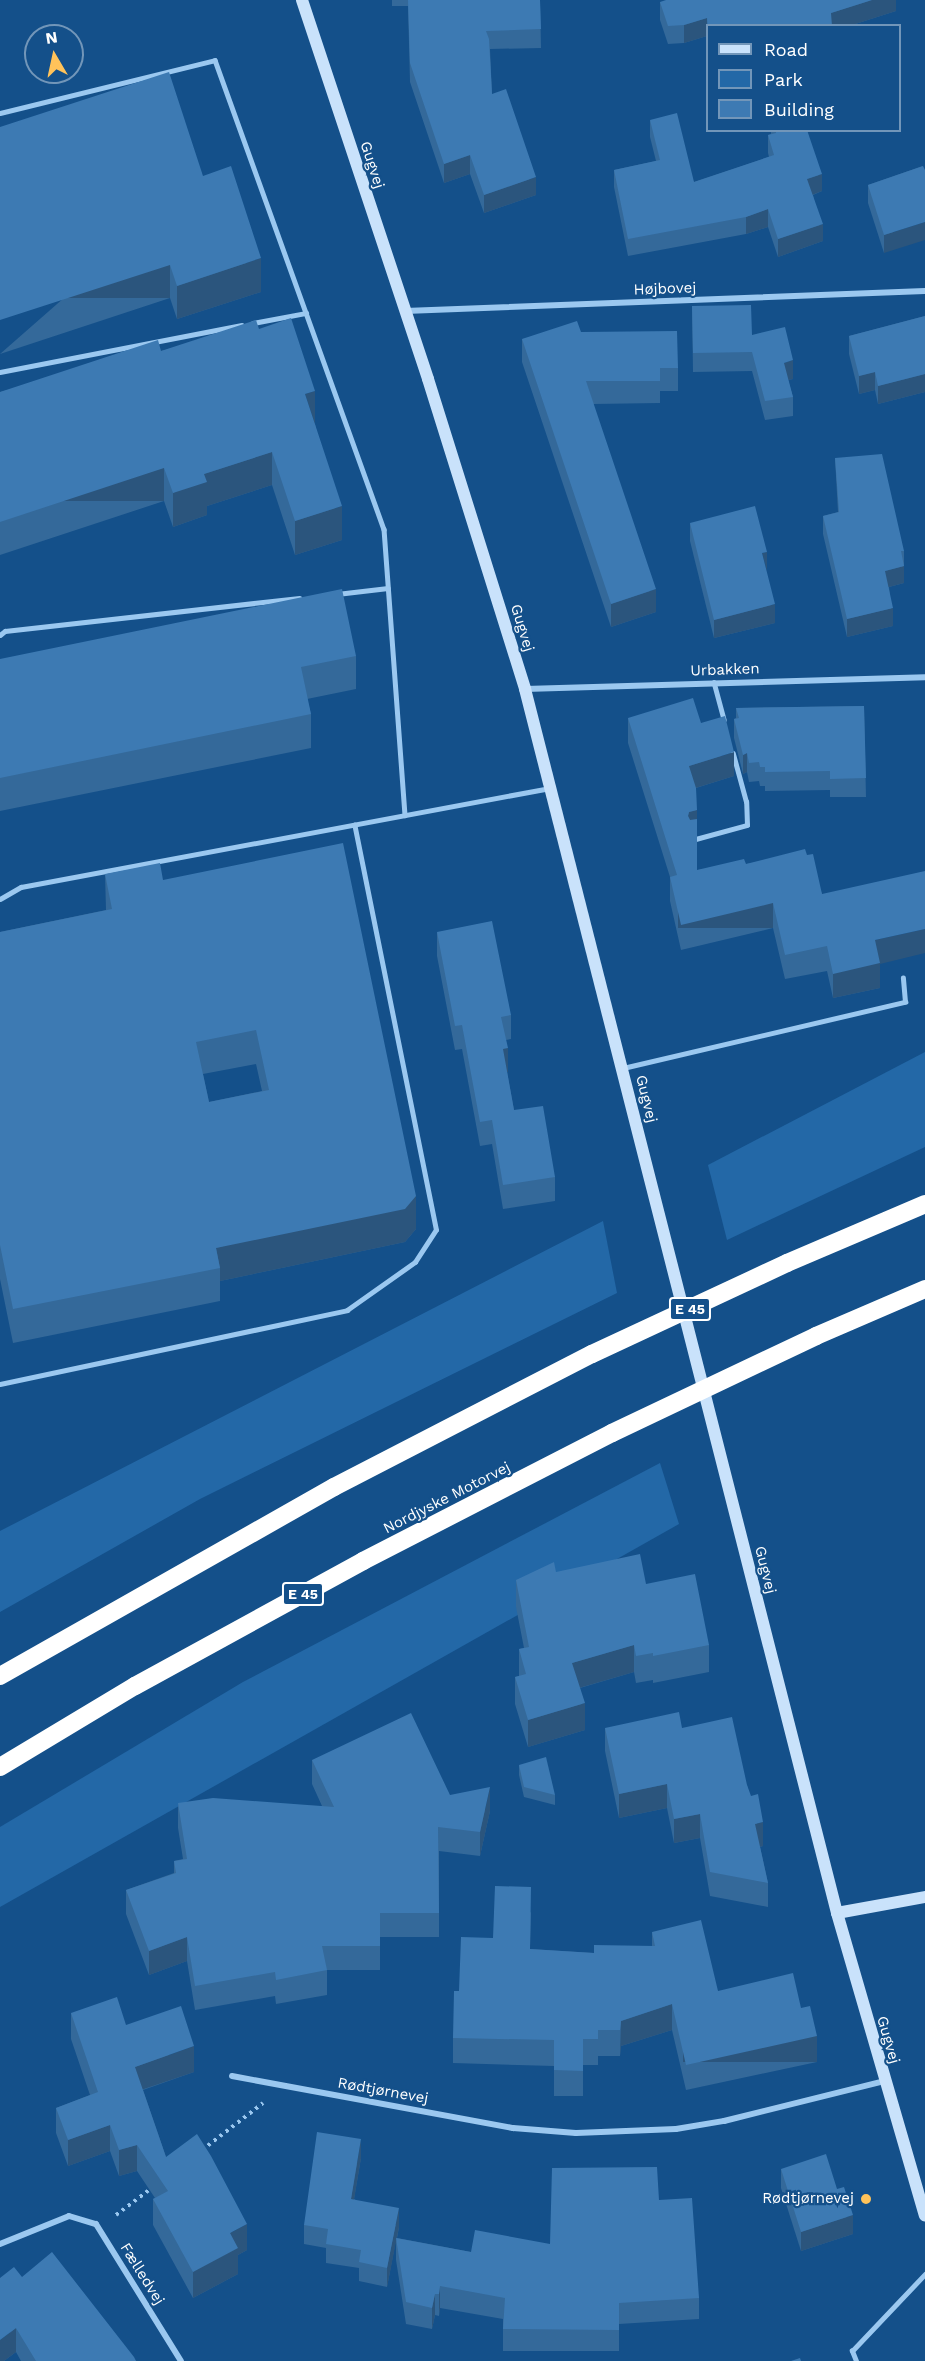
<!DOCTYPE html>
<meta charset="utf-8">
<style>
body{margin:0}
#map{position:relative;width:925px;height:2361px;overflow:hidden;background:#14508a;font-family:"Work Sans",sans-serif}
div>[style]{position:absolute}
.green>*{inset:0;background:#2368a7}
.path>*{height:4px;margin-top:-2px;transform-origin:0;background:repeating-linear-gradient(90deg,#9bc8f0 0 3px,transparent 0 7.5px)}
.lane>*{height:4.5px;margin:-2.25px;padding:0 2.25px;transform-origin:2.25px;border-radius:2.25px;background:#9bc8f0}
.street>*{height:6px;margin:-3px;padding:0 3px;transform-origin:3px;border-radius:3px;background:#9bc8f0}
.secondary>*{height:12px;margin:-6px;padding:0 6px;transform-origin:6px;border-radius:6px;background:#c9e2fb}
.highway>*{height:18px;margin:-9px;padding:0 9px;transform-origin:9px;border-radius:9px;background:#fff}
.highway-bridge>*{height:18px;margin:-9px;padding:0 9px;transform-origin:9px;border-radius:9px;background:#fff}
.wall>*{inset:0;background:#34699a}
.shaded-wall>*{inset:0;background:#2b557d;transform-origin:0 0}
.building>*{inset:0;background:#3d7ab3}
.dots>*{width:16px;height:16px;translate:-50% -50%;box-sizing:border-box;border:3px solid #14508a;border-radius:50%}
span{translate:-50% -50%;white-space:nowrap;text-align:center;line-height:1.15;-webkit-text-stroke:4.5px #14508a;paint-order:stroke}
.shield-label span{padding:2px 4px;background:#14508a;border:2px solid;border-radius:4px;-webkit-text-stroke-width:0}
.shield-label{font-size:14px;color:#fff;font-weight:700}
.street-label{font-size:15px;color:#fff}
.poi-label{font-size:15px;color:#fff}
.right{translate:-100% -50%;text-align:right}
.legend{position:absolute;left:706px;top:24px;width:195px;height:108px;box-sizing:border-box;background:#14508a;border:2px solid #7296b9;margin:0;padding:8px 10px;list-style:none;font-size:18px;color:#fff}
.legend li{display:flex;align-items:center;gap:12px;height:30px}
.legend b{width:30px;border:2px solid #7296b9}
.north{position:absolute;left:24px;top:24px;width:60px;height:60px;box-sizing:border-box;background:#14508a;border:2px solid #7296b9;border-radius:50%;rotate:351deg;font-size:16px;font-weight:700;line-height:24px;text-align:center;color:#fff}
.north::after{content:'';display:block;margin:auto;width:21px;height:27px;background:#ffc35a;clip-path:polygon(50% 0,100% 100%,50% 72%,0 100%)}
</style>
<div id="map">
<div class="green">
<div style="clip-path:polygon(925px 1052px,925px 1147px,727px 1240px,708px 1165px)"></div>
<div style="clip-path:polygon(603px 1221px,617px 1293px,200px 1499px,0 1612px,0 1531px)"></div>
<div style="clip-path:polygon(660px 1463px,679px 1524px,0 1907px,0 1827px,243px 1682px)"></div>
</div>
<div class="path">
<div style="left:202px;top:2150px;width:77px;rotate:-37.6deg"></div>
<div style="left:116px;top:2215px;width:46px;rotate:-37.1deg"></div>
</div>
<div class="lane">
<div style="left:0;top:113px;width:221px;rotate:-13.8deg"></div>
<div style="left:215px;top:60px;width:499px;rotate:70.2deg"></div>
<div style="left:384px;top:529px;width:287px;rotate:85.8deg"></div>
<div style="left:253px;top:323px;width:54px;rotate:-10.7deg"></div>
<div style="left:0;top:372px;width:246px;rotate:-11deg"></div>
<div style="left:337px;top:594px;width:51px;rotate:-6.7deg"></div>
<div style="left:0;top:635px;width:6px;rotate:-39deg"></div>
<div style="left:5px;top:631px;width:296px;rotate:-6.4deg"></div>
<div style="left:714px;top:682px;width:39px;rotate:75deg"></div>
<div style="left:692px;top:840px;width:57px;rotate:-15.3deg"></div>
<div style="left:747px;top:825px;width:23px;rotate:-92deg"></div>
<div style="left:746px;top:802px;width:50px;rotate:-105.2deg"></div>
<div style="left:0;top:899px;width:24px;rotate:-30deg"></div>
<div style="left:21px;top:887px;width:538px;rotate:-10.6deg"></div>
<div style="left:623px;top:1068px;width:290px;rotate:-13.2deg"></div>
<div style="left:905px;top:1002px;width:24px;rotate:-95deg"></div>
<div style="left:0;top:1384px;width:355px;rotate:-12deg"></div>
<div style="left:347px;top:1310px;width:83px;rotate:-35.2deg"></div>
<div style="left:415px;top:1262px;width:38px;rotate:-57deg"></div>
<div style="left:436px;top:1230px;width:413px;rotate:-101.4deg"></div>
<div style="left:856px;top:2361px;width:11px;rotate:-112deg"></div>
<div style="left:852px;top:2351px;width:106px;rotate:-46.5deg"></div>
</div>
<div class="street">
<div style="left:405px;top:311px;width:520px;rotate:-2.2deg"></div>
<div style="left:525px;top:689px;width:400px;rotate:-1.7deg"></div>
<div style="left:232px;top:2076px;width:286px;rotate:10.5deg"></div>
<div style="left:513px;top:2128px;width:63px;rotate:4.5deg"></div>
<div style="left:576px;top:2133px;width:100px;rotate:-2.3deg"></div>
<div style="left:676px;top:2129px;width:49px;rotate:-9.5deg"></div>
<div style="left:724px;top:2121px;width:165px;rotate:-14deg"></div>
<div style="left:0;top:2244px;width:74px;rotate:-22.1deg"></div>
<div style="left:69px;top:2216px;width:28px;rotate:17deg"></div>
<div style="left:96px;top:2224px;width:161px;rotate:58.2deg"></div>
</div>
<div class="secondary">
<div style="left:302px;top:0;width:399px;rotate:71.6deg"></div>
<div style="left:428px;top:379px;width:325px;rotate:72.6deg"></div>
<div style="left:525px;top:689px;width:1263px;rotate:75.7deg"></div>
<div style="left:837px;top:1913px;width:315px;rotate:73.8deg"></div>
<div style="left:837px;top:1913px;width:89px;rotate:-10.3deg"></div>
</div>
<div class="highway">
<div style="left:787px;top:1263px;width:150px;rotate:-23.1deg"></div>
<div style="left:816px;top:1336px;width:119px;rotate:-23.3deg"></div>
<div style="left:0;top:1676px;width:384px;rotate:-29.5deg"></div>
<div style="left:334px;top:1487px;width:290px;rotate:-27.3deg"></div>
<div style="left:0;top:1767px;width:157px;rotate:-31deg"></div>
<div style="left:135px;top:1686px;width:260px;rotate:-28.7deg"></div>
<div style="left:363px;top:1561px;width:280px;rotate:-27.2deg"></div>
</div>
<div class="highway-bridge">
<div style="left:592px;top:1354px;width:215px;rotate:-25deg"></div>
<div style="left:612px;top:1433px;width:226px;rotate:-25.4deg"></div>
</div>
<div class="wall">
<div style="clip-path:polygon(392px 0,540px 0,541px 48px,490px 49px,492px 94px,536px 195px,484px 213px,470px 174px,444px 183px,410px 82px,408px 6px,392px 6px)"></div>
<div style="clip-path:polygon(896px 0,896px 11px,849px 26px,708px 26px,707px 46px,707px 36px,684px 43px,668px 44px,660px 20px,660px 2px)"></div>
<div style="clip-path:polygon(650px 120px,694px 182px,769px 157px,768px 153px,768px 135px,771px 134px,771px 130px,807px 130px,822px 191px,813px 195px,823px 241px,778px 257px,768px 227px,746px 234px,628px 256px,614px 187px,614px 170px,656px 161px,650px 137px)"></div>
<div style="clip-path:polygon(923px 166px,884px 253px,868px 203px,868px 185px)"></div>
<div style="clip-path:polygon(203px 176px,261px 292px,177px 319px,170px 298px,0 354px)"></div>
<div style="clip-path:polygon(692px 306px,752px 335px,793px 379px,788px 380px,793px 397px,793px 416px,765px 420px,752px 371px,693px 372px)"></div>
<div style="clip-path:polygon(925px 316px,925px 392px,878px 404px,875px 390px,859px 394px,849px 354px,849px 336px)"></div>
<div style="clip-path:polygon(259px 329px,315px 424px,342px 540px,295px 555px,272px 485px,207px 506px,207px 515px,173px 527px,164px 501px,0 555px,0 392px,161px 351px)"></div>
<div style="clip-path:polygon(581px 332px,678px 368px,678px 391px,660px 391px,660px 403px,593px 404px,656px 612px,611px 627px,522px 362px,522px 339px)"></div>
<div style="clip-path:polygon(835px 458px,904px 551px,904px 583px,889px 587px,893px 626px,847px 637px,823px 534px,823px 516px,838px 512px)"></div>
<div style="clip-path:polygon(690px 523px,766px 571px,775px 623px,714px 638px,690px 541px)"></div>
<div style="clip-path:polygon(356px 656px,356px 689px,307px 699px,311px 714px,311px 748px,0 811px,0 659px)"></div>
<div style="clip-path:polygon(864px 706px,866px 797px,830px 797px,830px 790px,765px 791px,765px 786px,760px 786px,759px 781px,749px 782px,747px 772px,743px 774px,734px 738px,734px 719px,736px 718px,736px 708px)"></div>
<div style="clip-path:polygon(628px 718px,701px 723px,734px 776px,696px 788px,697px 870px,746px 864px,807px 855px,822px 894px,880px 964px,880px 988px,833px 998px,827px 971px,785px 979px,773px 928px,681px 950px,670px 901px,670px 877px,628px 743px)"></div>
<div style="clip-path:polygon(evenodd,105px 874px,163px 880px,416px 1229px,405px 1242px,220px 1281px,220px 1301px,13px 1343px,0 1279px,0 932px,106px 910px,105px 874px,256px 1064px,262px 1091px,209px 1102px,203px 1074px,256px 1064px)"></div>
<div style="clip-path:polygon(437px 932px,511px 1015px,511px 1039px,506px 1040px,507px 1072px,514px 1110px,555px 1177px,555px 1201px,503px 1209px,492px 1144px,480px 1146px,462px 1049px,455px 1050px,437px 956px)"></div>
<div style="clip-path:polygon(556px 1572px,646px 1584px,709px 1645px,709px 1672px,653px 1683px,653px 1680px,636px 1683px,634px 1672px,580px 1688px,585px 1730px,528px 1747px,515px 1704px,515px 1677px,519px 1676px,519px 1649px,524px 1648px,516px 1607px,516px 1580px)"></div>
<div style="clip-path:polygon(605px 1728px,682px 1728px,747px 1785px,763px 1846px,760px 1847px,768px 1883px,768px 1907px,710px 1896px,700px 1838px,674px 1843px,667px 1808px,619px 1818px,605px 1751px)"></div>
<div style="clip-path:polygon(312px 1760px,450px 1795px,490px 1811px,480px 1856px,439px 1851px,439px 1937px,380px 1937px,380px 1970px,327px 1970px,327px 1995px,276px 2004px,275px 1996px,195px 2010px,187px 1961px,149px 1975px,126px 1914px,126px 1890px,174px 1873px,174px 1861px,183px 1859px,178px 1828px,178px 1803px,322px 1806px,312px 1784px)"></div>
<div style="clip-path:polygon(519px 1765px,555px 1795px,555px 1805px,524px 1797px,519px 1775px)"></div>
<div style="clip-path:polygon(531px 1912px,530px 1949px,594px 1953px,652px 1946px,652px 1932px,718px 1991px,801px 2008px,817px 2062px,686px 2090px,672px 2030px,621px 2046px,620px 2056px,598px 2056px,598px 2065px,583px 2065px,583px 2096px,554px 2096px,554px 2066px,453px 2063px,453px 2038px,459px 1991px,493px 1938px)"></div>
<div style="clip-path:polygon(71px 2013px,126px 2025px,194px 2072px,143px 2090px,166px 2157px,247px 2250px,238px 2255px,238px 2274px,193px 2298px,153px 2225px,153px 2199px,155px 2198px,137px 2171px,119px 2176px,110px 2151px,68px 2166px,56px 2133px,56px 2108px,90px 2095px,71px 2039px)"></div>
<div style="clip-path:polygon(361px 2158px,354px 2199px,399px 2227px,397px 2238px,471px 2252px,550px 2244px,659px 2200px,699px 2298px,699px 2319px,619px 2324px,619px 2351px,503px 2351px,503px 2319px,440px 2308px,439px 2316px,435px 2315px,432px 2329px,406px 2324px,396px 2260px,396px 2240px,387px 2287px,359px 2281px,359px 2268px,326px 2263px,326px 2248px,304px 2244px,304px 2225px)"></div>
<div style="clip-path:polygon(781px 2169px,837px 2189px,853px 2234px,801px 2251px,781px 2188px)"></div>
<div style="clip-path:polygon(22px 2277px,136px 2361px,21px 2361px,16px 2352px,4px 2361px)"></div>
</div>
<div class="shaded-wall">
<div style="clip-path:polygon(872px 0,896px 0,896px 11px,849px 26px,831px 26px,831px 13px)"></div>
<div style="clip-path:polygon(707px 18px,707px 36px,684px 43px,684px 25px)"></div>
<div style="clip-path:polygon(470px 155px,470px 174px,444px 183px,444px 164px)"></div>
<div style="clip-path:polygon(822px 174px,822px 191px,807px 197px,807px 179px)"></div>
<div style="clip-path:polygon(536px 177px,536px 195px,484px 213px,484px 195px)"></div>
<div style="clip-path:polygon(768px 209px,768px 227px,746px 234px,746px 217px)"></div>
<div style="clip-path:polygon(925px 222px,925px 240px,884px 253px,884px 235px)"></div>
<div style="clip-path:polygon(823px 224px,823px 241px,778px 257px,778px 239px)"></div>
<div style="clip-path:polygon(261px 258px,261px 292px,177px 319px,177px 286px)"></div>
<div style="left:170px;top:265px;width:33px;height:179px;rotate:90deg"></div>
<div style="clip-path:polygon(793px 360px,793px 379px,784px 381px,784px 363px)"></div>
<div style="clip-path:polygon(875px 372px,875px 390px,859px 394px,859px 376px)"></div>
<div style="clip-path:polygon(925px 374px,925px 392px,878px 404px,878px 386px)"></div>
<div style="clip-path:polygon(315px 391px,315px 424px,305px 394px)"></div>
<div style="clip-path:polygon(272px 452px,272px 485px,207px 506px,207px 515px,173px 527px,173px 493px,204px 474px)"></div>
<div style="left:164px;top:468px;width:33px;height:173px;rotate:90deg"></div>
<div style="clip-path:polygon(342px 506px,342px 540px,295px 555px,295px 521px)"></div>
<div style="clip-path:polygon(767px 552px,767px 571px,762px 553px)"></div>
<div style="clip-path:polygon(904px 566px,904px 583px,885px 588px,885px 571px)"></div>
<div style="clip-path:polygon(656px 589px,656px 612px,611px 627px,611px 604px)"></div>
<div style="clip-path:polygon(775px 604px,775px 623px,714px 638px,714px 620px)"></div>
<div style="clip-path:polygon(893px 608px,893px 626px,847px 637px,847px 619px)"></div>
<div style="clip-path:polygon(734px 752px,734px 776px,689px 790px,689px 766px)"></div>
<div style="clip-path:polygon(747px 753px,747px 772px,743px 774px,743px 755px)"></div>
<div style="clip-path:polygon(697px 810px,697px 834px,688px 816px,689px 812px)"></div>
<div style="left:773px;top:903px;width:25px;height:95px;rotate:90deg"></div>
<div style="clip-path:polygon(925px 929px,925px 953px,880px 964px,880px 988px,833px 998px,833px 974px,875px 940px)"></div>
<div style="left:508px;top:1048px;width:24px;height:5px;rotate:90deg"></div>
<div style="clip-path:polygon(416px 1196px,416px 1229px,405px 1242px,220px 1281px,220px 1268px,216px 1248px)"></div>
<div style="clip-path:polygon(634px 1645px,634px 1672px,572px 1690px,572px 1663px)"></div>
<div style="clip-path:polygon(585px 1703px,585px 1730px,528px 1747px,528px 1720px)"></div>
<div style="clip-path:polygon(667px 1784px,667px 1808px,619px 1818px,619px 1794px)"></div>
<div style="clip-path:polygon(490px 1787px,490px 1811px,480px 1856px,480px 1832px)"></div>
<div style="clip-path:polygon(700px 1814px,700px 1838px,674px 1843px,674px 1819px)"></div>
<div style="clip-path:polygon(763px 1822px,763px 1846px,755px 1848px,755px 1824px)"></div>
<div style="clip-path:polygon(187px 1937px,187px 1961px,149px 1975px,149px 1951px)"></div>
<div style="clip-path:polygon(672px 2004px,672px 2030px,621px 2046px,620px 2056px,621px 2021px)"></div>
<div style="left:817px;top:2036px;width:26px;height:134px;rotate:90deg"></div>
<div style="clip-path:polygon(194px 2046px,194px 2072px,135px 2092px,135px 2067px)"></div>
<div style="clip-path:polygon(110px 2125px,110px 2151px,68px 2166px,68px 2140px)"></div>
<div style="clip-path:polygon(361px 2139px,361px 2158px,351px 2218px,351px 2199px)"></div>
<div style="clip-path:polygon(137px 2145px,137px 2171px,119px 2176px,119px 2150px)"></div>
<div style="clip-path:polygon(399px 2208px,399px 2227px,387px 2287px,387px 2268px)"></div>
<div style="clip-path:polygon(853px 2215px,853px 2234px,801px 2251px,801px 2232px)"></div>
<div style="clip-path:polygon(247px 2224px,247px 2250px,238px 2255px,238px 2274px,193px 2298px,193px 2272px,230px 2233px)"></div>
<div style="clip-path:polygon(440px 2286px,440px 2308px,439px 2316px,439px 2294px)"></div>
<div style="clip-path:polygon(435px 2294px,435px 2315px,432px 2329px,432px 2308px)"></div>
<div style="clip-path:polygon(16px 2328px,16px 2352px,4px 2361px,0 2361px,0 2340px)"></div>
</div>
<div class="building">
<div style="clip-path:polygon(408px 0,540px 0,541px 29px,486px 31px,489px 39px,492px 94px,506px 89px,536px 177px,484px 195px,470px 155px,444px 164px,410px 63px)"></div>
<div style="clip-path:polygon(666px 0,872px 0,831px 13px,832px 26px,708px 26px,708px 28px,707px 18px,684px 25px,668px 26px,660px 2px)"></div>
<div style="clip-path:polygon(169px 72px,203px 176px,231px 166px,261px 258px,177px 286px,170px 265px,0 320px,0 127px)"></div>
<div style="clip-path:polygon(677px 113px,694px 182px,774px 155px,768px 135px,776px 133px,776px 130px,807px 130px,822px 174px,807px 179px,823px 224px,778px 239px,768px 209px,746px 217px,628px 239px,614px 170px,660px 160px,650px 120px)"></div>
<div style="clip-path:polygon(923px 166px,925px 170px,925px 222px,884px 235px,868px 185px)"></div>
<div style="clip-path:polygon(751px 305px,752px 335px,785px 327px,793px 360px,784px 363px,793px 397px,765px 401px,752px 352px,693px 353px,692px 306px)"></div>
<div style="clip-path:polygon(925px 316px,925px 374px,878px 386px,875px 372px,859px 376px,849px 336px)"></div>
<div style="clip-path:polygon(291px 318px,315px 391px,305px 394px,342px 506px,295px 521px,272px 452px,204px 474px,207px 482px,173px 493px,164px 468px,0 522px,0 392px,158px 340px,161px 351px,256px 320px,259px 329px)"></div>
<div style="clip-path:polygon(577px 321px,581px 332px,677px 331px,678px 368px,660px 368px,660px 381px,586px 381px,656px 589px,611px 604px,522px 339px)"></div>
<div style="clip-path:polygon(882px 454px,904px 551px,901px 551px,904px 566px,885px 571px,893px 608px,847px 619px,823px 516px,839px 512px,835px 458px)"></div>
<div style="clip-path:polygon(755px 506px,767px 552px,762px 553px,775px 604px,714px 620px,690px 523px)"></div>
<div style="clip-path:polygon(342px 589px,356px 656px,301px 667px,311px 714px,0 778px,0 659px)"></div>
<div style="clip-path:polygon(693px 698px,701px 723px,725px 716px,734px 752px,689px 766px,696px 788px,697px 810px,689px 812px,688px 816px,690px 820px,697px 819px,697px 870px,744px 859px,746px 864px,805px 849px,807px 855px,813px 854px,822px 894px,925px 871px,925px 929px,875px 940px,880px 963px,833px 974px,827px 946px,785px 955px,773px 903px,681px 925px,670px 877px,677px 875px,628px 718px)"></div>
<div style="clip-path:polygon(864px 706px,866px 778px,830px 779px,830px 771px,765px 772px,765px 767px,760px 767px,759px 762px,749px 763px,747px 753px,743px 755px,734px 719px,739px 718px,736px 708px)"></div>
<div style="clip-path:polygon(evenodd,343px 843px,416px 1196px,405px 1209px,216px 1248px,220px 1268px,13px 1309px,0 1245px,0 932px,112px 909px,105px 874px,160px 863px,163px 880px,343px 843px,256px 1030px,269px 1090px,209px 1102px,196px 1042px,256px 1030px)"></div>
<div style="clip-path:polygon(492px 921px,511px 1015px,501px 1017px,508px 1048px,503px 1049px,514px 1110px,543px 1106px,555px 1177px,503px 1185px,492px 1120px,480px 1122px,462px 1025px,455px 1026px,437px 932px)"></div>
<div style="clip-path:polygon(640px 1554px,646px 1584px,695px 1574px,709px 1645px,653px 1656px,653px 1653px,636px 1656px,634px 1645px,572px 1663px,585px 1703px,528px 1720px,515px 1677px,526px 1674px,519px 1649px,529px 1647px,516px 1580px,554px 1562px,556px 1572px)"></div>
<div style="clip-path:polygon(679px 1712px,682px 1728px,732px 1717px,747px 1785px,751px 1796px,758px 1794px,763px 1822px,755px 1824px,768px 1883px,710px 1872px,700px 1814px,674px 1819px,667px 1784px,619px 1794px,605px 1728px)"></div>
<div style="clip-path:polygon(411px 1713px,450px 1795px,490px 1787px,480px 1832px,438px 1827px,439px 1913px,380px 1913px,380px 1946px,322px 1946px,327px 1970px,276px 1980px,275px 1972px,195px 1986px,187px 1937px,149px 1951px,126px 1890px,176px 1873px,174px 1861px,187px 1859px,178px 1803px,213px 1798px,334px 1807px,312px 1760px)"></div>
<div style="clip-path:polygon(546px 1757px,555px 1795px,524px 1787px,519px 1765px)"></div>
<div style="clip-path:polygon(495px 1886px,531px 1887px,530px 1949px,594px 1953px,594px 1945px,655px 1946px,652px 1932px,701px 1920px,718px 1991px,793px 1973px,801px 2008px,810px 2006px,817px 2036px,686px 2065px,672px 2004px,621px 2021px,620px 2030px,598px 2030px,598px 2039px,583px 2039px,583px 2071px,554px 2070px,554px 2040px,453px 2038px,454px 1991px,459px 1991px,461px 1937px,493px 1938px)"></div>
<div style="clip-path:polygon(117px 1997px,126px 2025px,181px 2006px,194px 2046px,135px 2067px,166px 2157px,197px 2134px,211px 2156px,247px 2224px,230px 2233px,238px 2248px,193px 2272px,153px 2199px,168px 2191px,137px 2145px,119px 2150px,110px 2125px,68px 2140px,56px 2108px,98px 2092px,71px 2013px)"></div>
<div style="clip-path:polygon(317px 2132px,361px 2139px,351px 2199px,399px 2208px,387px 2268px,359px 2262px,361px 2250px,326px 2244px,328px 2229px,304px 2225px)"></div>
<div style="clip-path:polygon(826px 2154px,837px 2189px,844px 2187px,853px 2215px,801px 2232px,781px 2169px)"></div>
<div style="clip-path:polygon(657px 2167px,659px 2200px,692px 2198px,699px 2298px,619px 2303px,619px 2330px,503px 2329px,505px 2298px,440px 2286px,439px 2294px,435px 2294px,432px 2308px,406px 2302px,396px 2238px,471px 2252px,475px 2230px,550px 2244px,552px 2168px)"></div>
<div style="clip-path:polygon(52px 2252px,134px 2357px,136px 2361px,36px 2361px,16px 2328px,0 2340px,0 2278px,14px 2267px,22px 2277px)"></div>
<div style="clip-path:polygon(800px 2358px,801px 2361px,791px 2361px)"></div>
</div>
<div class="dots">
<div style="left:866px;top:2199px;background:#ffc35a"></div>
</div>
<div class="shield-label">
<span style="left:690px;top:1309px">E 45</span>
<span style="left:303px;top:1594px">E 45</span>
</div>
<div class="street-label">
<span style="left:372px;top:165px;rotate:72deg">Gugvej</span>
<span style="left:665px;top:289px;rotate:-2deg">Højbovej</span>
<span style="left:522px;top:628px;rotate:73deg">Gugvej</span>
<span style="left:725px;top:670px;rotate:-2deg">Urbakken</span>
<span style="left:646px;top:1099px;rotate:76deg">Gugvej</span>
<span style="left:447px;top:1498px;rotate:-27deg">Nordjyske Motorvej</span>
<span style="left:765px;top:1570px;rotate:76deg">Gugvej</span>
<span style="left:888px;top:2040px;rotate:74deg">Gugvej</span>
<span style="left:383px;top:2091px;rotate:10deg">Rødtjørnevej</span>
<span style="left:142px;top:2274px;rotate:58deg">Fælledvej</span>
</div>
<div class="poi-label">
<span class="right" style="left:854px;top:2199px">Rødtjørnevej</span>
</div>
<ul class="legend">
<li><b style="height:8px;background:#c9e2fb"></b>Road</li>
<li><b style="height:16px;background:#2368a7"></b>Park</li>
<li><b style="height:16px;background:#3d7ab3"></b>Building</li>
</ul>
<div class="north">N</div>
</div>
